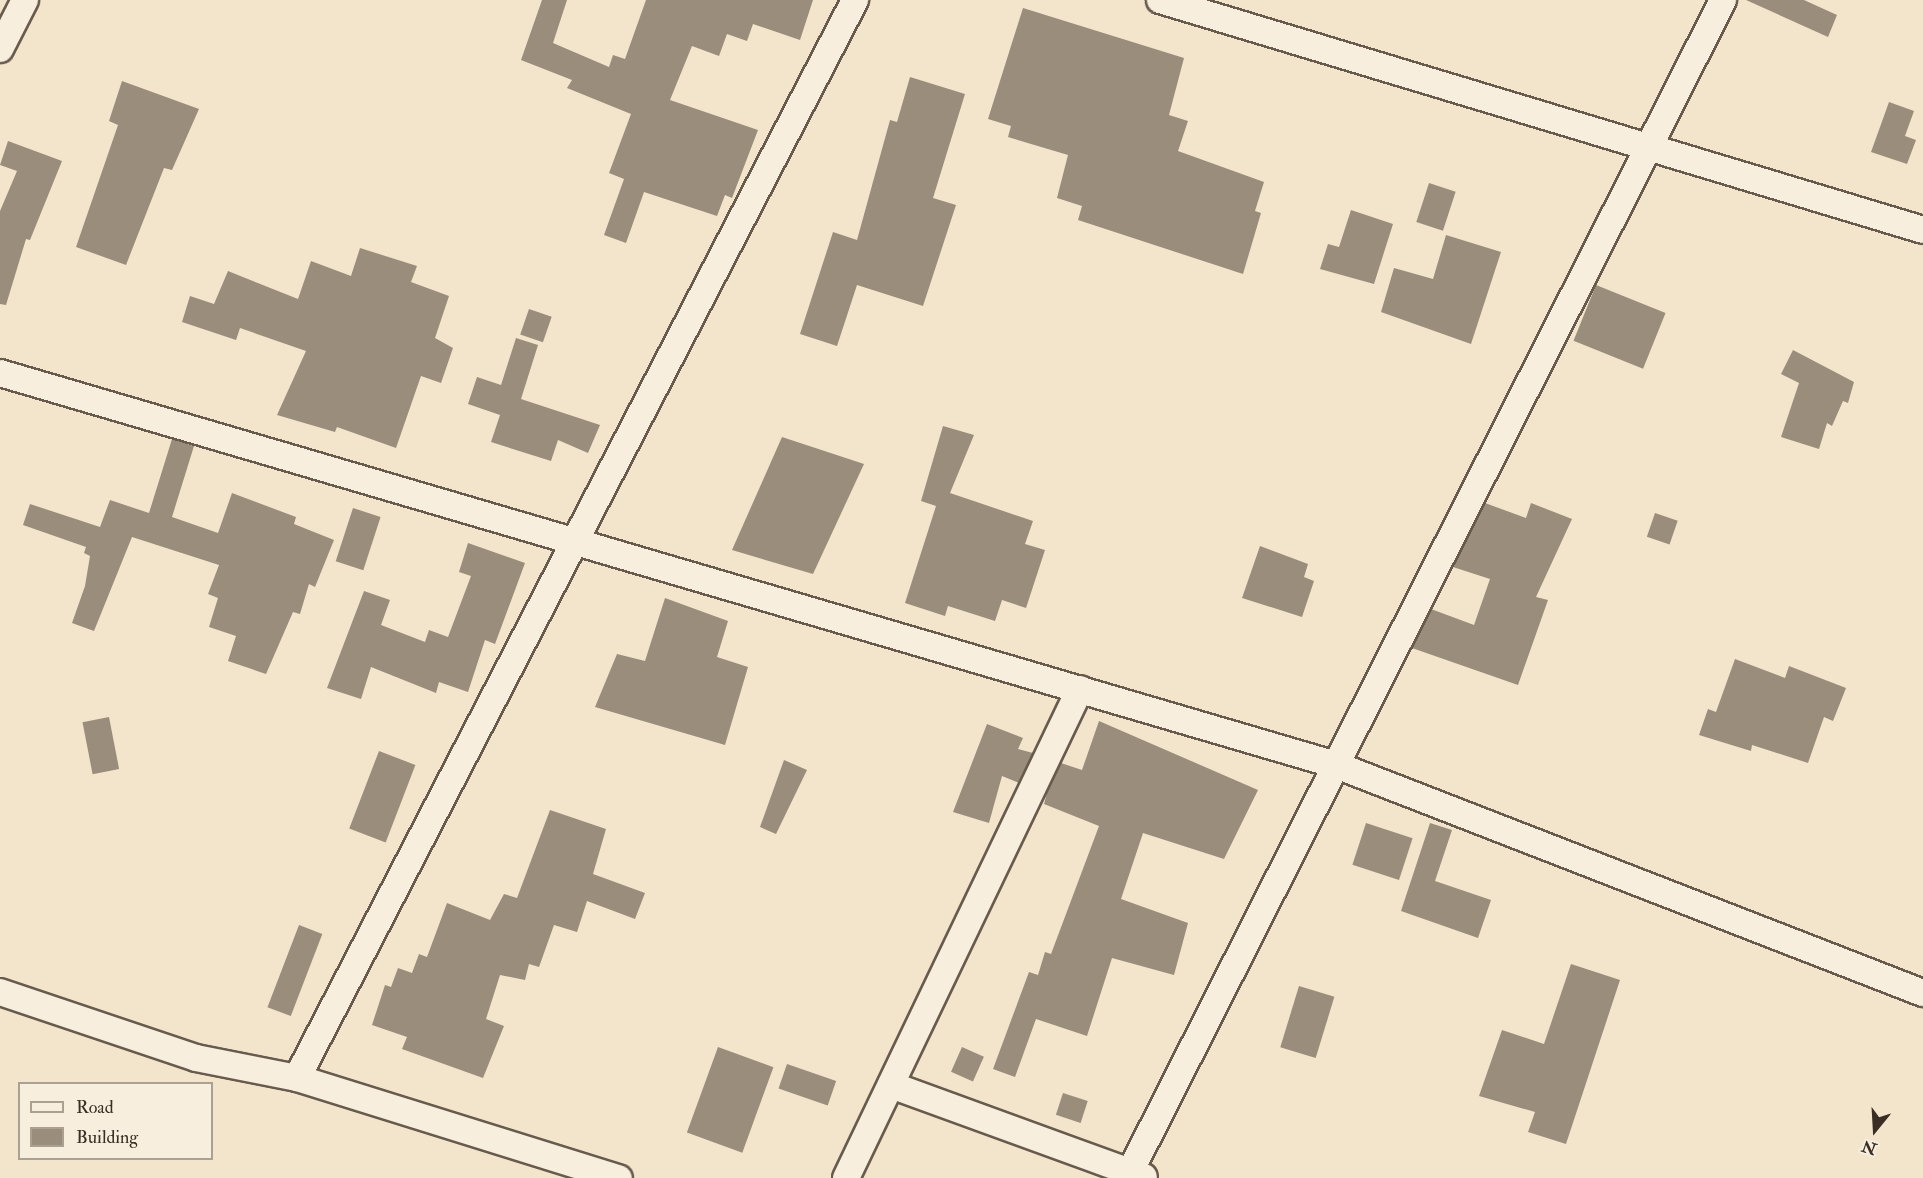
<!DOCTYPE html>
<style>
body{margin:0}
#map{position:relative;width:1923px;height:1178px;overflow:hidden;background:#f2e5cc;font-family:"IM FELL Double Pica",serif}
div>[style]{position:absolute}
.building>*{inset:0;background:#9a8d7b;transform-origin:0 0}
.roads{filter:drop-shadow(2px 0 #685b4d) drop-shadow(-2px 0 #685b4d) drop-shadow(0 2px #685b4d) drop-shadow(0 -2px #685b4d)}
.minor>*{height:26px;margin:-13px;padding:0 13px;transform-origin:13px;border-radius:13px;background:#f7eede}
span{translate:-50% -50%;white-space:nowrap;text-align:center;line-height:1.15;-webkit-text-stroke:5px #f7eede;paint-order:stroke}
.legend{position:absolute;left:18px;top:1082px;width:195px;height:78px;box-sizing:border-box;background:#f7eede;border:2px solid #aba193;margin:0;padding:8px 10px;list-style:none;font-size:18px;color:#3a2d23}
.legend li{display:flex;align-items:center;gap:12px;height:30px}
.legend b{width:30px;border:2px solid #aba193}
.north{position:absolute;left:1845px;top:1100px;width:60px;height:60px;-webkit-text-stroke:4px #f7eede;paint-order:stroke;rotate:198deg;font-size:16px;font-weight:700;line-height:24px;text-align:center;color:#3a2d23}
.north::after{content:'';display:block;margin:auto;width:21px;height:27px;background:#3a2d23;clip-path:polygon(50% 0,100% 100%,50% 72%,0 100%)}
</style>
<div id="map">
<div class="building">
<div style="clip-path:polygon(542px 0,567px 0,553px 43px,609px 67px,613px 55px,625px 59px,646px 0,813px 0,800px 40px,753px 24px,747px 41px,727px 34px,719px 56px,692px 46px,670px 100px,758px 130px,732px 198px,725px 195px,717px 216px,644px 192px,626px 243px,604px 235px,624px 179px,609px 173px,631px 114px,567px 88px,572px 80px,521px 60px)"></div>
<div style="clip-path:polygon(1746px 0,1804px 0,1837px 15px,1828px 37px)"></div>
<div style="clip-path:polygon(1023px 8px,1184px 58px,1169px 115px,1188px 121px,1178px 151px,1264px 182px,1255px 211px,1261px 213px,1243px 274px,1078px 220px,1082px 206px,1057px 198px,1068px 155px,1008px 137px,1011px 126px,988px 119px)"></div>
<div style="clip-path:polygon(910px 77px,965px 94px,933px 198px,956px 205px,923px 306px,857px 285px,837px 346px,800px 334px,833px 232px,857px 240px,890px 120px,897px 122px)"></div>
<div style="clip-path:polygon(122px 81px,199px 109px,172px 170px,164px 168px,126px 265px,76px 247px,118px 125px,109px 121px)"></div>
<div style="clip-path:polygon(1889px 102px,1914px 111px,1905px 136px,1916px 140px,1907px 164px,1871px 152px)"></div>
<div style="clip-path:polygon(8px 141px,62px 161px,30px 240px,26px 239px,6px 305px,0 304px,0 211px,17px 171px,0 165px)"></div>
<div style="left:1429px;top:183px;width:28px;height:41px;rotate:18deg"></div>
<div style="clip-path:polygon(1351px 210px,1393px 224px,1374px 284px,1320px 269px,1328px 244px,1339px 247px)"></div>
<div style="clip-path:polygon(1446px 235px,1501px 252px,1471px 344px,1381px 312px,1394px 268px,1433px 279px)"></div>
<div style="clip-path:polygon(360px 248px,417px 266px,411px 282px,449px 296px,435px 338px,453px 348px,441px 383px,421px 376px,396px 448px,337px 427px,335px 432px,277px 415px,306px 351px,240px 328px,236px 340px,182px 322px,190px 296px,214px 304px,228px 271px,298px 299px,311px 261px,351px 276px)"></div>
<div style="left:1596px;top:285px;width:75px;height:60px;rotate:22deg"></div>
<div style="left:529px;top:309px;width:24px;height:27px;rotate:19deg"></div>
<div style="clip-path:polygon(516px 338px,538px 345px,521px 399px,600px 425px,588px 453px,558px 440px,551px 461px,491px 442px,500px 415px,468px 404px,477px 377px,501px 385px)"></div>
<div style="clip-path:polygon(1793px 350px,1854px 382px,1848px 403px,1843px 401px,1832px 426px,1827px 423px,1819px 449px,1781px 437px,1799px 383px,1781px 374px)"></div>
<div style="clip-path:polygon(943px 426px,974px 435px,950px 493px,1033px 521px,1025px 544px,1045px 550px,1026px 608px,1002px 600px,995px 621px,948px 606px,945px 616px,905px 603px,936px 506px,921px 501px)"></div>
<div style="clip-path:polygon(782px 437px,864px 464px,813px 574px,732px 550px)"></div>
<div style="clip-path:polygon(172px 439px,194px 446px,172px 517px,218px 533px,232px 493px,296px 517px,294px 524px,334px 540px,315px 587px,309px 584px,300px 614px,293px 612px,266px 674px,228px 661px,236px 636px,209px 627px,218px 598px,208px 594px,219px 565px,132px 537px,94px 631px,72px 623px,85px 586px,90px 556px,84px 553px,86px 547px,23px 525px,30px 504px,100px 527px,110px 500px,149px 513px)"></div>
<div style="clip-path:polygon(1485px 503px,1526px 518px,1531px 503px,1572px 519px,1536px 597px,1548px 600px,1518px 685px,1412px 648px,1431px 609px,1474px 625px,1490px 579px,1453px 567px)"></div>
<div style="left:353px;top:508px;width:29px;height:56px;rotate:18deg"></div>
<div style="left:1655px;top:513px;width:24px;height:25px;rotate:19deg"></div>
<div style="clip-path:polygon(468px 543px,525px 563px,495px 644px,485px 640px,468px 692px,439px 682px,436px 693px,371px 667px,361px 699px,327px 688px,364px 591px,390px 600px,381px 625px,425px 642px,429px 630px,448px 637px,471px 576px,459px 572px)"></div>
<div style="clip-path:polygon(1260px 546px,1308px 564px,1304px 577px,1314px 581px,1302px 617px,1242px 598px)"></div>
<div style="clip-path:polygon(665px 598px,728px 621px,717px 657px,748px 667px,725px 745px,595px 707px,617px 654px,645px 661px)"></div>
<div style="clip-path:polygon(1735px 659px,1785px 678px,1789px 666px,1846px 688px,1833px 721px,1824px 717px,1808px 763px,1752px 745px,1751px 751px,1699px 735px,1708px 709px,1716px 712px)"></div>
<div style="left:109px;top:717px;width:53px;height:27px;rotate:79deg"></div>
<div style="clip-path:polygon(1099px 721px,1258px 790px,1224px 859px,1143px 833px,1121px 899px,1188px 923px,1174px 975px,1112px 958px,1087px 1036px,1036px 1019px,1015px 1077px,993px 1069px,1029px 972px,1038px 975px,1045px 952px,1051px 954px,1099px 826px,1044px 804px,1047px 793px,1061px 763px,1082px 770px)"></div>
<div style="clip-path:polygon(987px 724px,1023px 738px,1018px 749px,1033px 753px,1019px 783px,1002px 776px,989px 823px,953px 812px)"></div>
<div style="left:379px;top:751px;width:39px;height:83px;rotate:21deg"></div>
<div style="clip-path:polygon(784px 760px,807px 770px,776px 834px,760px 827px)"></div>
<div style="clip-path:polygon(550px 810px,606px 829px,593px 874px,645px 893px,635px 919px,587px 901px,577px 932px,554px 925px,539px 967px,529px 964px,525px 980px,500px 975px,486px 1019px,504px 1026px,483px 1078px,402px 1049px,407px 1037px,372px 1025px,385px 985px,391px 987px,398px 968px,412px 973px,419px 954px,427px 957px,447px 903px,490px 920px,504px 894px,517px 898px)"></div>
<div style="left:1366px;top:823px;width:49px;height:44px;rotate:18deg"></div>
<div style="clip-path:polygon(1430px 823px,1452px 830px,1435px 881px,1491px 900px,1478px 938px,1401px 911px)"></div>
<div style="left:299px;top:925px;width:25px;height:88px;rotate:21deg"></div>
<div style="clip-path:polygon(1571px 964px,1620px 980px,1566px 1144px,1528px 1132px,1535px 1112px,1479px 1096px,1502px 1030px,1544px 1044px)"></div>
<div style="left:1299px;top:986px;width:37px;height:64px;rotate:17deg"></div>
<div style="left:718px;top:1047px;width:59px;height:91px;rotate:20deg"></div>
<div style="left:962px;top:1047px;width:24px;height:27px;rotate:24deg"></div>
<div style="left:787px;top:1064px;width:52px;height:26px;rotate:19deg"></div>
<div style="left:1063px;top:1093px;width:26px;height:23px;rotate:18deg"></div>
</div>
<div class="roads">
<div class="minor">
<div style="left:1160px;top:0;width:797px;rotate:16.77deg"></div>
<div style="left:0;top:49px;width:55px;rotate:-63deg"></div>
<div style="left:0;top:373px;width:1392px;rotate:16.35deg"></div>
<div style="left:1336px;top:765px;width:630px;rotate:21.23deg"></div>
<div style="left:0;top:992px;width:207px;rotate:18.6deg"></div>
<div style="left:196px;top:1058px;width:103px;rotate:11.2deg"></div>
<div style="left:297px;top:1078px;width:337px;rotate:17.3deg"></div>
<div style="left:297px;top:1078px;width:1214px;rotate:-62.63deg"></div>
<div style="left:891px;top:1085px;width:269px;rotate:20deg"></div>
<div style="left:846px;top:1178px;width:542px;rotate:-64.43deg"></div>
<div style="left:1127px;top:1178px;width:1320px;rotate:-63.16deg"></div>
</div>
</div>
<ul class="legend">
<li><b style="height:8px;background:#f7eede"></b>Road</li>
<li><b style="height:16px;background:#9a8d7b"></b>Building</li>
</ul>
<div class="north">N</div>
</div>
